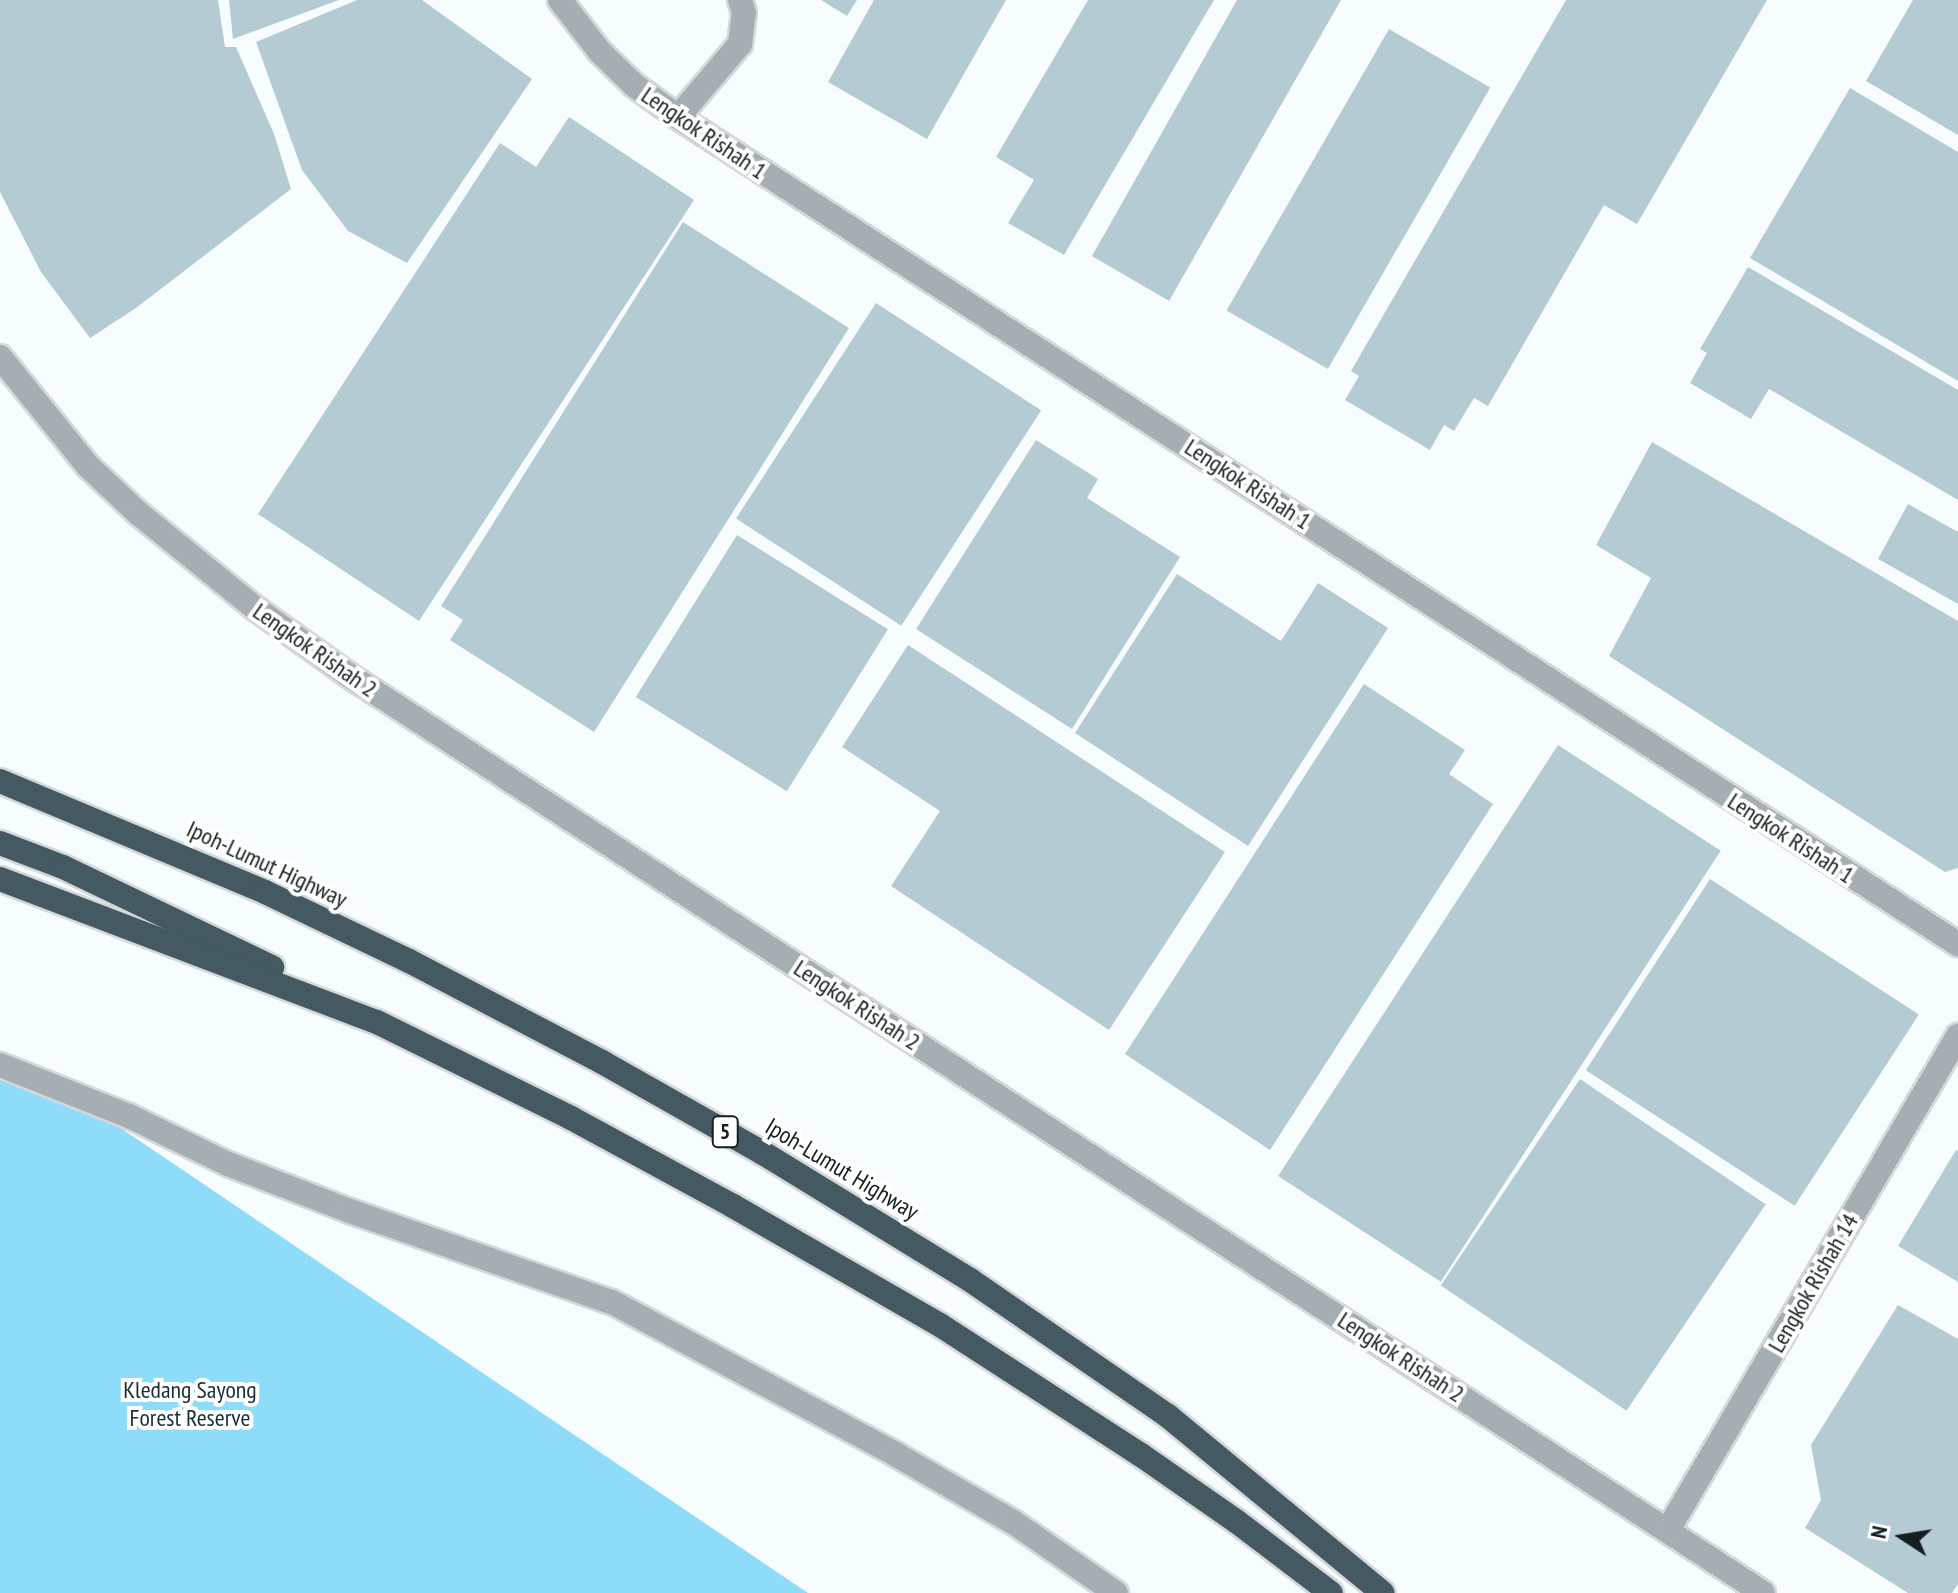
<!DOCTYPE html>
<style>
body{margin:0}
#map{position:relative;width:1958px;height:1593px;overflow:hidden;background:#f7fcfe;font-family:"PT Sans Narrow",sans-serif}
div>[style]{position:absolute}
.green>*{inset:0;background:#8edcf9}
.building>*{inset:0;background:#b4cbd4;transform-origin:0 0}
.roads{filter:drop-shadow(2px 0 #d3d8db) drop-shadow(-2px 0 #d3d8db) drop-shadow(0 2px #d3d8db) drop-shadow(0 -2px #d3d8db)}
.minor>*{height:24px;margin:-12px;padding:0 12px;transform-origin:12px;border-radius:12px;background:#a5afb3}
.highway>*{height:24px;margin:-12px;padding:0 12px;transform-origin:12px;border-radius:12px;background:#445961}
span{translate:-50% -50%;white-space:nowrap;text-align:center;line-height:1.15;-webkit-text-stroke:8px #fff;paint-order:stroke}
.shield-label span{padding:2px 6px;background:#fff;border:2px solid;border-radius:6px;-webkit-text-stroke-width:0}
.shield-label{font-size:22px;color:#151e21;font-weight:700}
.street-label{font-size:24px;color:#151e21}
.park-label{font-size:24px;color:#172d35}
.north{position:absolute;left:1862px;top:1497px;width:80px;height:80px;-webkit-text-stroke:6px #fff;paint-order:stroke;rotate:282deg;font-size:22px;font-weight:700;line-height:32px;text-align:center;color:#151e21}
.north::after{content:'';display:block;margin:auto;width:28px;height:36px;background:#151e21;clip-path:polygon(50% 0,100% 100%,50% 72%,0 100%)}
</style>
<div id="map">
<div class="green">
<div style="clip-path:polygon(0 1075px,91px 1108px,808px 1593px,0 1593px)"></div>
</div>
<div class="building">
<div style="clip-path:polygon(0 0,218px 0,225px 47px,236px 47px,274px 134px,291px 189px,136px 308px,90px 338px,41px 272px,0 192px)"></div>
<div style="clip-path:polygon(229px 0,339px 0,233px 39px)"></div>
<div style="clip-path:polygon(357px 0,422px 0,532px 79px,407px 263px,348px 231px,302px 170px,256px 42px)"></div>
<div style="clip-path:polygon(821px 0,857px 0,847px 16px)"></div>
<div style="clip-path:polygon(874px 0,1006px 0,927px 139px,828px 82px)"></div>
<div style="clip-path:polygon(1088px 0,1214px 0,1064px 255px,1008px 223px,1034px 180px,996px 157px)"></div>
<div style="clip-path:polygon(1237px 0,1341px 0,1169px 301px,1092px 256px)"></div>
<div style="clip-path:polygon(1566px 0,1767px 0,1637px 224px,1604px 205px,1488px 406px,1474px 398px,1454px 431px,1444px 425px,1430px 450px,1345px 400px,1359px 376px,1351px 371px)"></div>
<div style="clip-path:polygon(1913px 0,1958px 0,1958px 135px,1866px 81px)"></div>
<div style="left:1389px;top:29px;width:117px;height:325px;rotate:30deg"></div>
<div style="clip-path:polygon(1850px 88px,1958px 152px,1958px 381px,1750px 258px)"></div>
<div style="clip-path:polygon(569px 117px,694px 200px,419px 621px,258px 514px,500px 143px,536px 167px)"></div>
<div style="clip-path:polygon(683px 222px,849px 328px,594px 732px,450px 640px,463px 620px,441px 606px)"></div>
<div style="clip-path:polygon(1748px 267px,1958px 390px,1958px 500px,1769px 389px,1751px 419px,1690px 383px,1707px 353px,1700px 349px)"></div>
<div style="left:876px;top:303px;width:197px;height:257px;rotate:33deg"></div>
<div style="clip-path:polygon(1036px 440px,1098px 479px,1087px 498px,1180px 557px,1072px 729px,916px 629px)"></div>
<div style="clip-path:polygon(1652px 442px,1958px 621px,1958px 868px,1945px 872px,1609px 656px,1651px 578px,1596px 545px)"></div>
<div style="clip-path:polygon(1908px 504px,1958px 532px,1958px 604px,1878px 559px)"></div>
<div style="left:737px;top:535px;width:178px;height:191px;rotate:32deg"></div>
<div style="clip-path:polygon(1177px 574px,1281px 641px,1318px 583px,1388px 628px,1248px 846px,1075px 733px)"></div>
<div style="clip-path:polygon(908px 645px,1225px 852px,1109px 1030px,891px 886px,940px 811px,842px 747px)"></div>
<div style="clip-path:polygon(1364px 684px,1465px 750px,1449px 774px,1493px 804px,1270px 1150px,1125px 1054px)"></div>
<div style="left:1558px;top:745px;width:194px;height:514px;rotate:33deg"></div>
<div style="left:1710px;top:879px;width:249px;height:228px;rotate:33deg"></div>
<div style="left:1580px;top:1079px;width:224px;height:249px;rotate:34deg"></div>
<div style="clip-path:polygon(1956px 1150px,1958px 1151px,1958px 1282px,1898px 1246px)"></div>
<div style="clip-path:polygon(1898px 1305px,1958px 1339px,1958px 1584px,1952px 1593px,1908px 1593px,1805px 1528px,1821px 1500px,1811px 1445px)"></div>
</div>
<div class="roads">
<div class="minor">
<div style="left:560px;top:0;width:66px;rotate:52.4deg"></div>
<div style="left:600px;top:52px;width:47px;rotate:44.1deg"></div>
<div style="left:634px;top:85px;width:54px;rotate:36deg"></div>
<div style="left:678px;top:117px;width:1524px;rotate:32.87deg"></div>
<div style="left:678px;top:117px;width:96px;rotate:-49.7deg"></div>
<div style="left:740px;top:44px;width:31px;rotate:-83deg"></div>
<div style="left:744px;top:13px;width:14px;rotate:-107deg"></div>
<div style="left:0;top:357px;width:140px;rotate:51.1deg"></div>
<div style="left:88px;top:466px;width:69px;rotate:43.2deg"></div>
<div style="left:138px;top:513px;width:151px;rotate:39.1deg"></div>
<div style="left:255px;top:608px;width:117px;rotate:35.6deg"></div>
<div style="left:350px;top:676px;width:1684px;rotate:32.98deg"></div>
<div style="left:0;top:1065px;width:139px;rotate:21.6deg"></div>
<div style="left:129px;top:1116px;width:110px;rotate:25.9deg"></div>
<div style="left:228px;top:1164px;width:131px;rotate:21.1deg"></div>
<div style="left:350px;top:1211px;width:277px;rotate:19.2deg"></div>
<div style="left:612px;top:1302px;width:321px;rotate:28.2deg"></div>
<div style="left:895px;top:1454px;width:136px;rotate:30deg"></div>
<div style="left:1013px;top:1522px;width:125px;rotate:34.6deg"></div>
<div style="left:1668px;top:1530px;width:573px;rotate:-59.59deg"></div>
</div>
<div class="highway">
<div style="left:0;top:781px;width:287px;rotate:22.7deg"></div>
<div style="left:265px;top:892px;width:160px;rotate:25.6deg"></div>
<div style="left:409px;top:961px;width:218px;rotate:27.6deg"></div>
<div style="left:602px;top:1062px;width:185px;rotate:29.5deg"></div>
<div style="left:763px;top:1153px;width:243px;rotate:31.5deg"></div>
<div style="left:970px;top:1280px;width:240px;rotate:34.5deg"></div>
<div style="left:1168px;top:1416px;width:278px;rotate:39.5deg"></div>
<div style="left:0;top:843px;width:67px;rotate:20.9deg"></div>
<div style="left:63px;top:867px;width:232px;rotate:25.6deg"></div>
<div style="left:0;top:879px;width:403px;rotate:20.8deg"></div>
<div style="left:377px;top:1022px;width:216px;rotate:26.3deg"></div>
<div style="left:571px;top:1118px;width:184px;rotate:28.5deg"></div>
<div style="left:733px;top:1206px;width:239px;rotate:29.9deg"></div>
<div style="left:940px;top:1325px;width:239px;rotate:32.9deg"></div>
<div style="left:1141px;top:1455px;width:116px;rotate:34.8deg"></div>
<div style="left:1236px;top:1521px;width:119px;rotate:37.2deg"></div>
</div>
</div>
<div class="shield-label">
<span style="left:725px;top:1132px">5</span>
</div>
<div class="street-label">
<span style="left:704px;top:133px;rotate:34deg">Lengkok Rishah 1</span>
<span style="left:1248px;top:484px;rotate:33deg">Lengkok Rishah 1</span>
<span style="left:315px;top:650px;rotate:35deg">Lengkok Rishah 2</span>
<span style="left:1791px;top:838px;rotate:33deg">Lengkok Rishah 1</span>
<span style="left:267px;top:864px;rotate:25deg">Ipoh-Lumut Highway</span>
<span style="left:857px;top:1005px;rotate:33deg">Lengkok Rishah 2</span>
<span style="left:842px;top:1169px;rotate:31deg">Ipoh-Lumut Highway</span>
<span style="left:1813px;top:1283px;rotate:-60deg">Lengkok Rishah 14</span>
<span style="left:1401px;top:1357px;rotate:33deg">Lengkok Rishah 2</span>
</div>
<div class="park-label">
<span style="left:190px;top:1404px">Kledang Sayong<br>Forest Reserve</span>
</div>
<div class="north">N</div>
</div>
